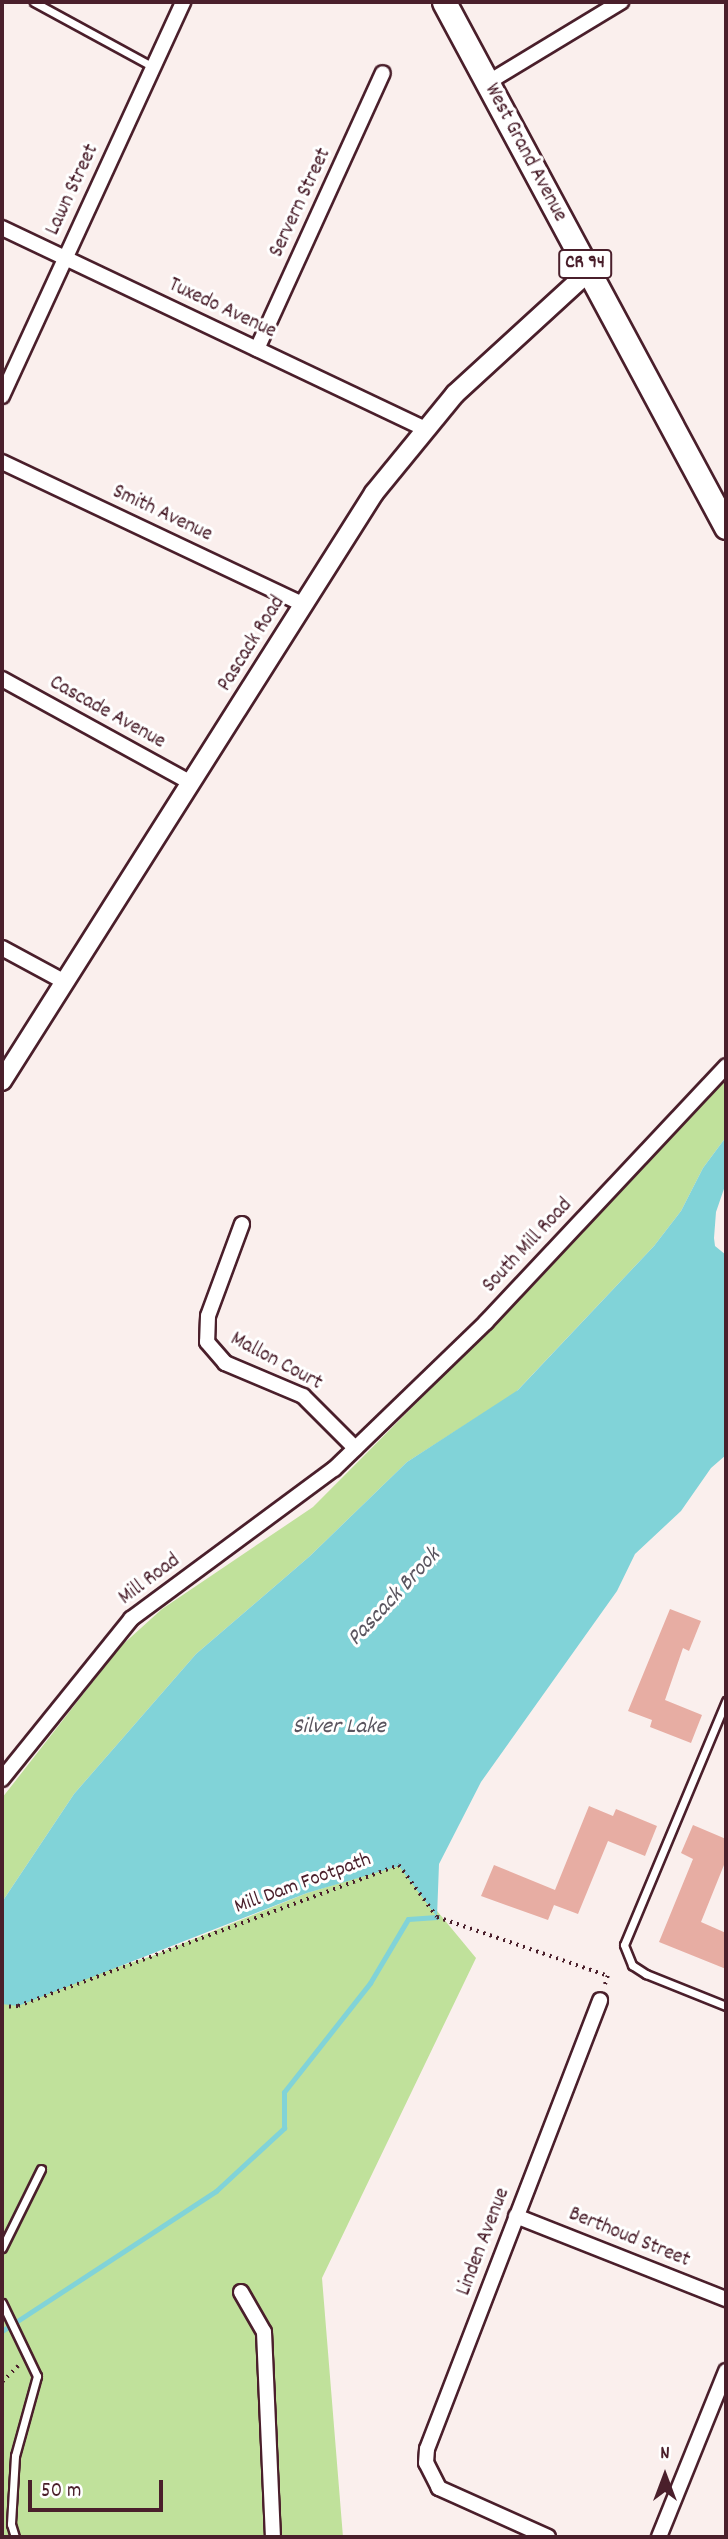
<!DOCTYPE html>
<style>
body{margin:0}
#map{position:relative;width:728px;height:2539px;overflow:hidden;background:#faefed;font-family:Dekko,sans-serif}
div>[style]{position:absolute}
.green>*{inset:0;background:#c0e19b}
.water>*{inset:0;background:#81d3d8}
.stream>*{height:5px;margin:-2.5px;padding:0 2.5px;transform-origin:2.5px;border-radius:2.5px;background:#81d3d8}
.building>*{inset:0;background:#e7ada3}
.path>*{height:3.5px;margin-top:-1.75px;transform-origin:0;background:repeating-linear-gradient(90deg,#4a1f2b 0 2px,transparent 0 7px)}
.roads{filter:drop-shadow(2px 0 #4a1f2b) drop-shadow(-2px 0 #4a1f2b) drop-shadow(0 2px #4a1f2b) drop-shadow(0 -2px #4a1f2b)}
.service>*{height:7px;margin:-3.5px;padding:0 3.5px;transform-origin:3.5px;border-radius:3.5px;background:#fff}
.minor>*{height:14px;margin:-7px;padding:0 7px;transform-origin:7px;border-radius:7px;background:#fff}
.tertiary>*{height:18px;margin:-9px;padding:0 9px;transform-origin:9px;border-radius:9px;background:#fff}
.primary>*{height:23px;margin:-11.5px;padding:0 11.5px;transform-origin:11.5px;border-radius:11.5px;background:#fff}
span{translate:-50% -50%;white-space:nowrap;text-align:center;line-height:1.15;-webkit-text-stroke:6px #fff;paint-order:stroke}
.shield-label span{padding:2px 5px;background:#fff;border:2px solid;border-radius:5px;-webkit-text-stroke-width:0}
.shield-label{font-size:19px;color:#4a1f2b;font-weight:700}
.street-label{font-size:21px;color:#4a1f2b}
.water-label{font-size:23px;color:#5a555f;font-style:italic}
.frame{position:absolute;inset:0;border:4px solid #4a1f2b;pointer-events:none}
.north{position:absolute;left:630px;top:2441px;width:70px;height:70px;-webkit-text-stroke:5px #fff;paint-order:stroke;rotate:0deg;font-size:19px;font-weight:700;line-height:28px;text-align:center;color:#4a1f2b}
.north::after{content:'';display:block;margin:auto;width:24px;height:32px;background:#4a1f2b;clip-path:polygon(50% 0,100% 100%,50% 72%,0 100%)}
.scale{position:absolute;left:28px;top:2480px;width:135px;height:32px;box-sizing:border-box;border:4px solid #4a1f2b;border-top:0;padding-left:9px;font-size:21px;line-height:24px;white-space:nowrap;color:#4a1f2b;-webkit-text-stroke:5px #fff;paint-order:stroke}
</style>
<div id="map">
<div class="green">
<div style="clip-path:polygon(726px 1076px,726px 1137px,703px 1168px,681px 1211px,654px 1246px,515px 1393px,407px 1462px,310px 1556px,196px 1654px,74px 1794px,2px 1902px,2px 1798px,120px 1647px,162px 1609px,313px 1507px,535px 1284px)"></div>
<div style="clip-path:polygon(399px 1865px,476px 1958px,322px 2278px,343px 2537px,2px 2537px,2px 2004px,152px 1956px,307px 1893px)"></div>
</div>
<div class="water">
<div style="clip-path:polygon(726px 1137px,726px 1183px,716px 1212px,714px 1238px,715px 1246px,726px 1255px,726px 1455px,711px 1468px,681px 1511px,635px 1554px,617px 1591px,481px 1782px,439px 1864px,437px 1917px,399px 1866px,307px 1893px,18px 2006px,2px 2004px,2px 1902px,74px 1794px,196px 1654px,310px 1556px,407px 1462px,518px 1390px,654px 1246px,681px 1211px,703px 1168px)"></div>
</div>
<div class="stream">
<div style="left:2px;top:2331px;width:256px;rotate:-33.2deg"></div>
<div style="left:216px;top:2191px;width:93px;rotate:-42.8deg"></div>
<div style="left:284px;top:2128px;width:36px;rotate:-90deg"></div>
<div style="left:284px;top:2092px;width:139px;rotate:-51.7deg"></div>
<div style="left:370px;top:1983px;width:74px;rotate:-59.3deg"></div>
<div style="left:408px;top:1919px;width:29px;rotate:-4deg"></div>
</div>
<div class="building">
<div style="clip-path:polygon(670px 1609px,701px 1621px,689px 1651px,683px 1648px,665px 1700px,702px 1715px,691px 1743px,650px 1727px,652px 1720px,628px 1711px)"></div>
<div style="clip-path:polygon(589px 1806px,613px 1816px,616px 1809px,657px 1826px,645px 1856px,608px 1841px,578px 1914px,554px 1905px,548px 1920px,481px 1896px,494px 1865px,555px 1890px)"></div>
<div style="clip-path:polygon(693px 1825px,726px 1839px,726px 1860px,701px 1922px,726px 1933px,726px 1969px,659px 1942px,693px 1859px,681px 1853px)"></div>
</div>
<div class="path">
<div style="left:2px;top:2007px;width:16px;rotate:-4deg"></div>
<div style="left:18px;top:2006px;width:406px;rotate:-20.3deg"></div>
<div style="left:399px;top:1865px;width:64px;rotate:53.8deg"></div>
<div style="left:437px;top:1917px;width:181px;rotate:19deg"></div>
<div style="left:608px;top:1976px;width:9px;rotate:108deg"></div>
<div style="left:2px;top:2382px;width:24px;rotate:-45deg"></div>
</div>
<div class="roads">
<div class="service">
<div style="left:34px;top:2px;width:136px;rotate:28.6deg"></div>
<div style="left:726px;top:1701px;width:264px;rotate:112.7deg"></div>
<div style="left:624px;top:1945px;width:22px;rotate:68deg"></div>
<div style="left:632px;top:1965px;width:17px;rotate:33deg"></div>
<div style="left:646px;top:1974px;width:86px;rotate:21.8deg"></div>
<div style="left:2px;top:2248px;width:88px;rotate:-63.7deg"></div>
<div style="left:2px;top:2303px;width:81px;rotate:64.4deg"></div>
<div style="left:37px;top:2376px;width:83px;rotate:105.4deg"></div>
<div style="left:15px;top:2456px;width:68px;rotate:93.4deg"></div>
<div style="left:11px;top:2524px;width:14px;rotate:73deg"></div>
</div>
<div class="minor">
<div style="left:487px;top:83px;width:157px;rotate:-31.2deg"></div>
<div style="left:2px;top:228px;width:466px;rotate:25.4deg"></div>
<div style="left:257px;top:349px;width:303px;rotate:-65.5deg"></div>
<div style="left:2px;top:396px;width:434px;rotate:-65.3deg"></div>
<div style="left:2px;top:462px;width:334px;rotate:25.3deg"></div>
<div style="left:2px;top:679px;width:216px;rotate:28.8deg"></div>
<div style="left:2px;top:948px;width:72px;rotate:28.4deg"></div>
<div style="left:242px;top:1224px;width:98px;rotate:110.3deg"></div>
<div style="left:208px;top:1316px;width:26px;rotate:92deg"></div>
<div style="left:207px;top:1342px;width:28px;rotate:49deg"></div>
<div style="left:225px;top:1363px;width:85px;rotate:22.9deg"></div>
<div style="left:303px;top:1396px;width:74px;rotate:45deg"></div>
<div style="left:2px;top:1779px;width:206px;rotate:-51.1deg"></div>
<div style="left:131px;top:1619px;width:252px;rotate:-36.5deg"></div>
<div style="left:334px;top:1469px;width:211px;rotate:-44deg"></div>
<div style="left:486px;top:1322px;width:351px;rotate:-46.8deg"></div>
<div style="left:516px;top:2216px;width:226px;rotate:21.6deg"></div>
<div style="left:241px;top:2292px;width:46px;rotate:60.1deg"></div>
<div style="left:264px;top:2332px;width:205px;rotate:87.5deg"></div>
<div style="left:548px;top:2537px;width:120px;rotate:-155.8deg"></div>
<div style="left:439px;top:2488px;width:28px;rotate:-117deg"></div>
<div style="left:426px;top:2463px;width:14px;rotate:-86deg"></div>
<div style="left:427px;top:2449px;width:481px;rotate:-68.9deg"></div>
<div style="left:659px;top:2537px;width:179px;rotate:-68deg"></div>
</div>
<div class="tertiary">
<div style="left:2px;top:1081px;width:696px;rotate:-57.68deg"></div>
<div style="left:374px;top:493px;width:128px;rotate:-50.7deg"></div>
<div style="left:455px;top:394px;width:182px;rotate:-42.5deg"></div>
</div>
<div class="primary">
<div style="left:444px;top:2px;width:596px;rotate:61.76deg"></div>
</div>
</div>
<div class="shield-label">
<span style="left:585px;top:264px">CR 94</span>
</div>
<div class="street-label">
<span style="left:525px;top:153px;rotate:62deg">West Grand Avenue</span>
<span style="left:73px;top:190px;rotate:-65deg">Lawn Street</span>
<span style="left:301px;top:203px;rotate:-65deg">Servern Street</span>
<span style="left:222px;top:309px;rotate:25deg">Tuxedo Avenue</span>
<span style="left:162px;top:514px;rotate:25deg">Smith Avenue</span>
<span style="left:252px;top:644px;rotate:-58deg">Pascack Road</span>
<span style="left:107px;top:713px;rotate:29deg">Cascade Avenue</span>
<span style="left:528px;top:1246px;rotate:-47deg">South Mill Road</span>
<span style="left:276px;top:1362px;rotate:28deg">Mallon Court</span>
<span style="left:150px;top:1580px;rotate:-37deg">Mill Road</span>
<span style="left:303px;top:1884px;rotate:-20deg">Mill Dam Footpath</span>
<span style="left:629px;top:2238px;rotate:22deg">Berthoud Street</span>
<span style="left:484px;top:2242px;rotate:-69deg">Linden Avenue</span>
</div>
<div class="water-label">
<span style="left:395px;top:1598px;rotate:-47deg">Pascack Brook</span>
<span style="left:339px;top:1728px">Silver Lake</span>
</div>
<div class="frame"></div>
<div class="north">N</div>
<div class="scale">50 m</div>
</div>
